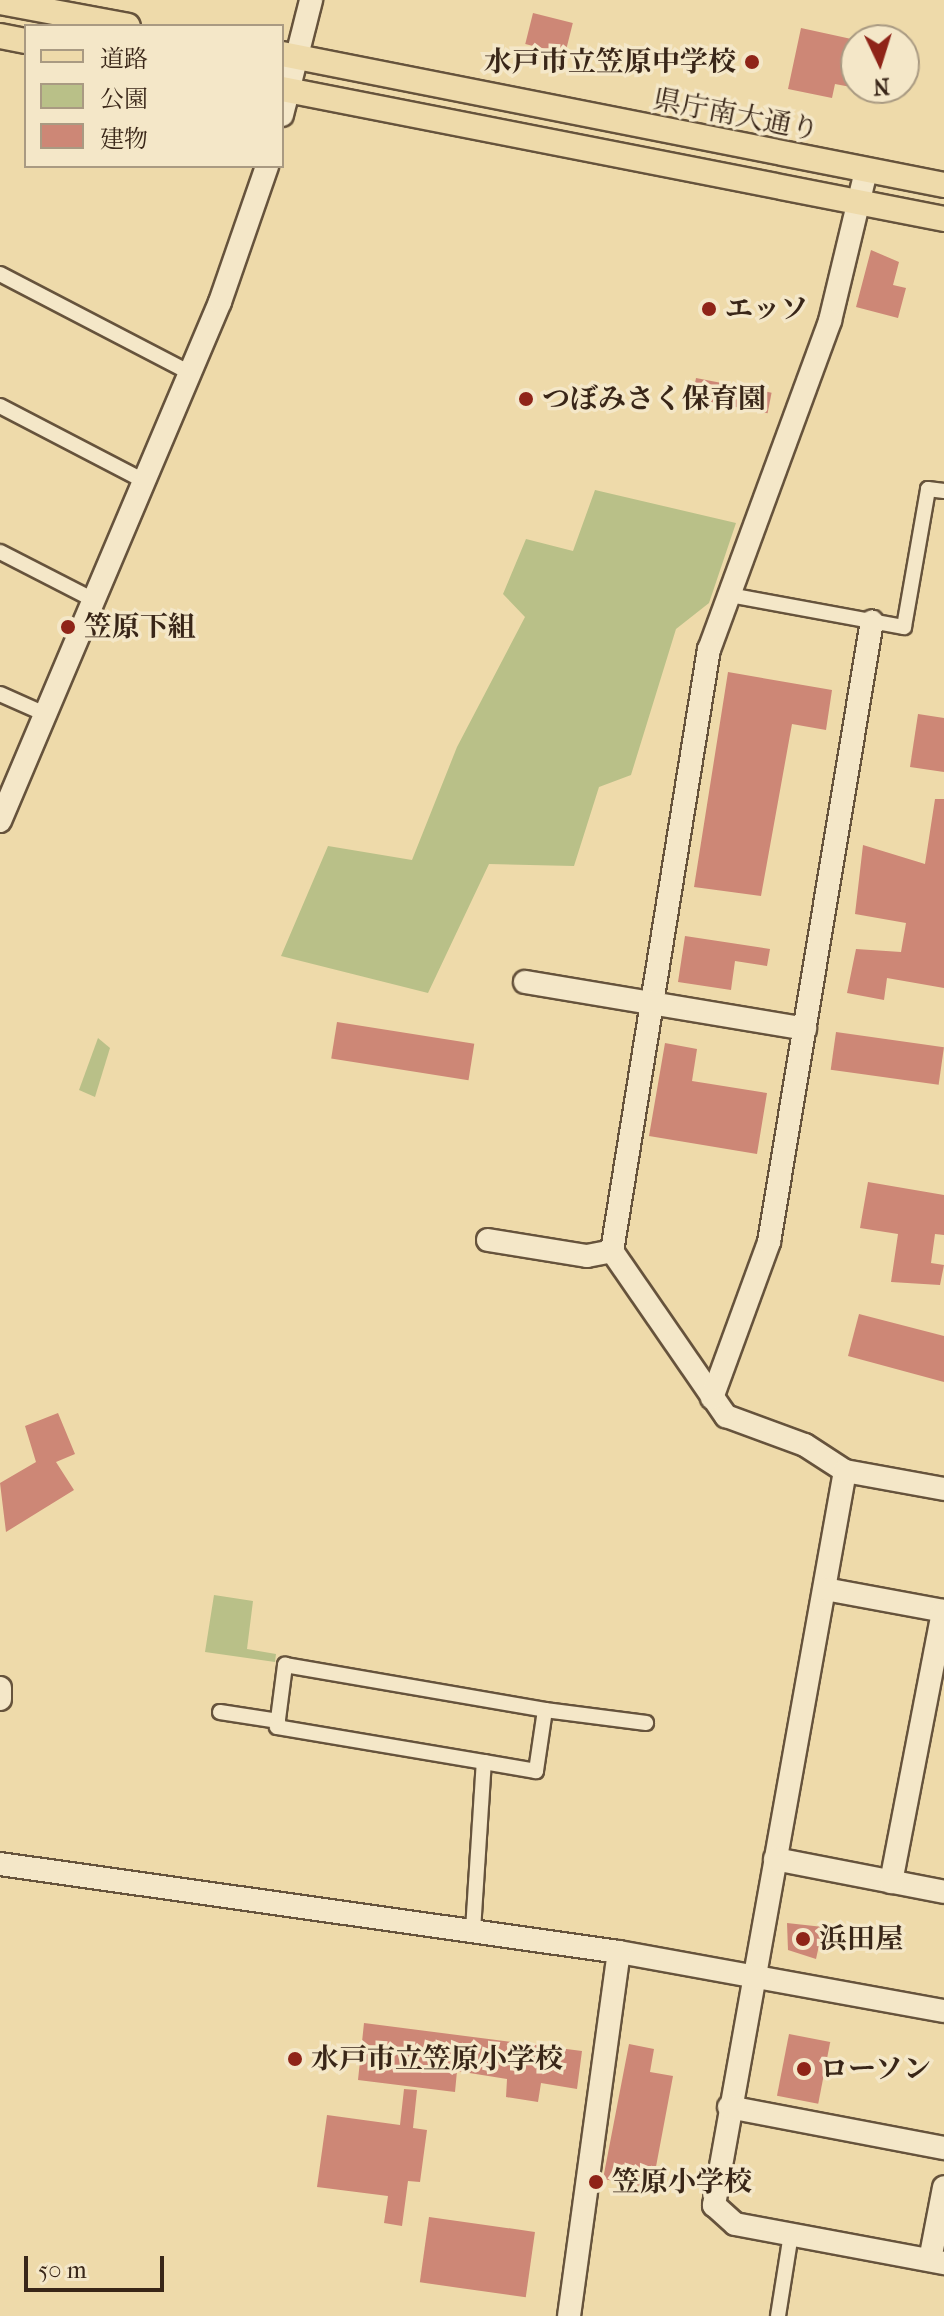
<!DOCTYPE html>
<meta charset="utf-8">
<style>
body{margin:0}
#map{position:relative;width:944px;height:2316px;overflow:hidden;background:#eedaaa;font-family:"IM FELL French Canon","Noto Serif JP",serif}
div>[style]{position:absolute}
.green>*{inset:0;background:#b9c088}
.building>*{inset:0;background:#cd8776;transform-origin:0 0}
.roads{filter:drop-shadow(2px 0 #66533c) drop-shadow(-2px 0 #66533c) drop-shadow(0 2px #66533c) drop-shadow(0 -2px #66533c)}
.street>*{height:14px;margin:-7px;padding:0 7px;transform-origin:7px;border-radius:7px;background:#f4e7c8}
.secondary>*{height:22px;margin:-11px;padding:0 11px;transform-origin:11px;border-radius:11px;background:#f4e7c8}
.primary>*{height:24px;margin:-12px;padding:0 12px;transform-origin:12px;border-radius:12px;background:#eedaaa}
.dots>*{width:22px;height:22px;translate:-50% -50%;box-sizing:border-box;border:4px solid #f4e7c8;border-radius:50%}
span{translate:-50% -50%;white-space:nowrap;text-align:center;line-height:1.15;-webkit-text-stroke:7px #f4e7c8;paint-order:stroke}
.poi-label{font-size:28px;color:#392618;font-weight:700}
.right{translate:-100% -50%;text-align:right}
.left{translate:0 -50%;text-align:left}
.street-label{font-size:28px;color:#392618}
.legend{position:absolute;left:24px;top:24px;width:260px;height:144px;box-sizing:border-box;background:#f4e7c8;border:2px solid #a99a82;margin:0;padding:10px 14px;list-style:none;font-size:24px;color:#392618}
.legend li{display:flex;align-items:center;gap:16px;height:40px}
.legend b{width:40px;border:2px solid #a99a82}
.north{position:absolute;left:840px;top:24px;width:80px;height:80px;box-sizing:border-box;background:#f4e7c8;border:2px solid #a99a82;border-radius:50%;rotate:176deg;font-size:22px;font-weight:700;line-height:32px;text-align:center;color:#392618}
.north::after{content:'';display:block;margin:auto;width:28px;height:36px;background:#8f2418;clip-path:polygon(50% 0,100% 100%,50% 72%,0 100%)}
.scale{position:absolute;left:24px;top:2256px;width:140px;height:36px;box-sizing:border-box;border:4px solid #392618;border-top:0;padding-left:10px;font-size:24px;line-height:28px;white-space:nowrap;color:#392618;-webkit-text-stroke:6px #f4e7c8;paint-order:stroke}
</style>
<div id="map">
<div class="green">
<div style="clip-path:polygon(595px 490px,736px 523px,709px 603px,676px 629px,631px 775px,599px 787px,574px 866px,489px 864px,428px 993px,281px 956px,328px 846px,412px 860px,457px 747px,525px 617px,503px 594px,526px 539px,573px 551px)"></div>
<div style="clip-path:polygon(98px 1038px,110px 1048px,95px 1097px,79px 1090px)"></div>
<div style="clip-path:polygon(214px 1595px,253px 1601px,247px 1649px,276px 1654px,275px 1662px,205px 1652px)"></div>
</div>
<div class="building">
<div style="left:533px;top:13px;width:41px;height:32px;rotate:14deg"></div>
<div style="clip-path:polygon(801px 28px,856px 40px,856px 88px,835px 84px,832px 98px,788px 89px)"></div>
<div style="clip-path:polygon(871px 250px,899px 262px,893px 285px,906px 288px,898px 318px,856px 307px)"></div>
<div style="left:696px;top:378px;width:77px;height:21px;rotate:11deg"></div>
<div style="clip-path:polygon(728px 672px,832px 690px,826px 730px,792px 724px,761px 896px,694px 887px)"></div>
<div style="clip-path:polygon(918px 714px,944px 718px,944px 772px,910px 767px)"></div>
<div style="clip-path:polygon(935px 799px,944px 799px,944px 988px,887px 978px,884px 1000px,847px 993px,856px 949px,901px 952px,906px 923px,855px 914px,863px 845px,925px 864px)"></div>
<div style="clip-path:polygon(685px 936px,770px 949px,767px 966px,735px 961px,731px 990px,678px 982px)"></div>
<div style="left:337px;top:1022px;width:139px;height:37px;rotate:9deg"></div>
<div style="left:836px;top:1032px;width:109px;height:38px;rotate:8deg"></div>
<div style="clip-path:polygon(665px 1043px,697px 1049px,692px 1081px,767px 1093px,757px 1154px,649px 1136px)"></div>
<div style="clip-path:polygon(868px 1182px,944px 1195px,944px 1235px,935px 1234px,931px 1263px,944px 1265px,940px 1285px,891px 1282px,898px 1234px,860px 1228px)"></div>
<div style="clip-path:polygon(859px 1314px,944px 1336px,944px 1382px,848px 1356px)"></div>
<div style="clip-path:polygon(58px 1413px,75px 1454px,56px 1462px,74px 1490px,6px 1532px,0 1483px,36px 1462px,25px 1426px)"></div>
<div style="clip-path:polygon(787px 1923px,823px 1927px,816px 1959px,788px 1950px)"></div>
<div style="clip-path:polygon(364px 2023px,582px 2051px,577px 2089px,541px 2083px,538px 2102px,506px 2097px,507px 2079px,457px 2071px,455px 2092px,358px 2080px)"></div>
<div style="left:789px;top:2034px;width:42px;height:63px;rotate:11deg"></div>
<div style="clip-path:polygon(629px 2044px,654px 2049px,650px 2072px,673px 2076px,652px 2188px,603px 2179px)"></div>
<div style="clip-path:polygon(404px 2089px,417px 2090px,413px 2128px,427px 2130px,420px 2182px,408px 2181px,402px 2226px,384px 2223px,388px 2196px,317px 2187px,327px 2115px,400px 2125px)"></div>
<div style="left:429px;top:2217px;width:107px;height:66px;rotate:8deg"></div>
</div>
<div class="roads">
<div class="street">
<div style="left:0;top:274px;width:214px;rotate:27.5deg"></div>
<div style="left:0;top:406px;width:162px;rotate:27.5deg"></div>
<div style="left:0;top:552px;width:106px;rotate:27.1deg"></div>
<div style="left:729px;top:595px;width:178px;rotate:10.4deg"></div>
<div style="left:904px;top:627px;width:140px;rotate:-80.1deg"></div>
<div style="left:928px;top:489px;width:16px;rotate:7deg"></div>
<div style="left:0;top:694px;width:49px;rotate:24deg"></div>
<div style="left:545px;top:1710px;width:102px;rotate:7.3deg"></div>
<div style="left:220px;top:1712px;width:59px;rotate:8.8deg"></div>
<div style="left:473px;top:1930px;width:168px;rotate:-86.3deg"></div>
<div style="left:484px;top:1762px;width:210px;rotate:-170.4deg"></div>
<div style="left:277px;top:1727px;width:63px;rotate:-82.6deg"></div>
<div style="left:285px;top:1665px;width:264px;rotate:9.8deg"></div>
<div style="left:545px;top:1710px;width:62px;rotate:98.4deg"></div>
<div style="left:536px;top:1771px;width:53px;rotate:-170.2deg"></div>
<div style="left:778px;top:2316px;width:83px;rotate:-81deg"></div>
</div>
<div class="secondary">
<div style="left:282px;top:115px;width:119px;rotate:-75.8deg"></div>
<div style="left:866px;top:171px;width:154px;rotate:103.5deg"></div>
<div style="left:830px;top:321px;width:350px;rotate:110.2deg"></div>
<div style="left:709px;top:649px;width:610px;rotate:99.15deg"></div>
<div style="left:612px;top:1251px;width:201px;rotate:55.4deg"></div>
<div style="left:726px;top:1416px;width:84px;rotate:20.2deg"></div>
<div style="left:805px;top:1445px;width:48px;rotate:33deg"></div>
<div style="left:845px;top:1471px;width:746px;rotate:100.12deg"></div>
<div style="left:714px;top:2205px;width:28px;rotate:42deg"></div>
<div style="left:735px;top:2224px;width:213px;rotate:10.6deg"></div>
<div style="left:0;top:821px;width:564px;rotate:-67.03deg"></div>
<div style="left:220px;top:302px;width:144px;rotate:-70.9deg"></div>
<div style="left:525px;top:982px;width:284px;rotate:9.5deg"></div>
<div style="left:488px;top:1240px;width:100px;rotate:9.2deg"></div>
<div style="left:587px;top:1256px;width:25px;rotate:-11deg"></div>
<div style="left:712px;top:1398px;width:166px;rotate:-69.9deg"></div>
<div style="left:769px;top:1242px;width:629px;rotate:-80.58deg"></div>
<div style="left:845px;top:1471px;width:101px;rotate:10.3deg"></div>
<div style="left:825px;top:1589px;width:121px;rotate:10.5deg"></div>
<div style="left:0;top:1688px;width:11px;rotate:90deg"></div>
<div style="left:775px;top:1859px;width:172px;rotate:11deg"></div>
<div style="left:0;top:1864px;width:625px;rotate:8.09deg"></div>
<div style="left:619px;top:1952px;width:330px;rotate:10.3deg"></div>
<div style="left:891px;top:1882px;width:276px;rotate:-79.1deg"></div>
<div style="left:729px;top:2107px;width:219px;rotate:10.8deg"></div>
<div style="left:930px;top:2260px;width:74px;rotate:-79.1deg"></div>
<div style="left:569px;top:2316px;width:367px;rotate:-82.2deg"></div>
</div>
<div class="primary">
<div style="left:0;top:2px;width:130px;rotate:10.6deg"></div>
<div style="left:0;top:36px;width:26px;rotate:11deg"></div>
<div style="left:282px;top:54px;width:675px;rotate:11.19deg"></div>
<div style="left:282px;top:89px;width:675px;rotate:11.11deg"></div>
</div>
</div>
<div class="dots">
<div style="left:752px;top:62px;background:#8f2418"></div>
<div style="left:709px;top:309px;background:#8f2418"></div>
<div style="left:526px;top:399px;background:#8f2418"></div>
<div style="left:68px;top:627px;background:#8f2418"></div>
<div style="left:803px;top:1939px;background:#8f2418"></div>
<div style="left:295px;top:2059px;background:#8f2418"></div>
<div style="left:804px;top:2069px;background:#8f2418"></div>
<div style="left:596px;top:2182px;background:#8f2418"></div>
</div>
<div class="poi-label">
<span class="right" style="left:736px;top:62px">水戸市立笠原中学校</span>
<span class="left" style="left:725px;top:309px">エッソ</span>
<span class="left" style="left:542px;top:399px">つぼみさく保育園</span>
<span class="left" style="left:84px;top:627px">笠原下組</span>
<span class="left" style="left:819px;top:1939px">浜田屋</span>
<span class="left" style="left:311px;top:2059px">水戸市立笠原小学校</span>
<span class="left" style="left:820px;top:2069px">ローソン</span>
<span class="left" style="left:612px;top:2182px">笠原小学校</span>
</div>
<div class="street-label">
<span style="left:736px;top:115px;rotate:11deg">県庁南大通り</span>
</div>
<ul class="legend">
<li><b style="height:10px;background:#eedaaa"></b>道路</li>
<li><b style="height:22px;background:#b9c088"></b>公園</li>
<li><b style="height:22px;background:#cd8776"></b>建物</li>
</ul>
<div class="north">N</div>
<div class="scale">50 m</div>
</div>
